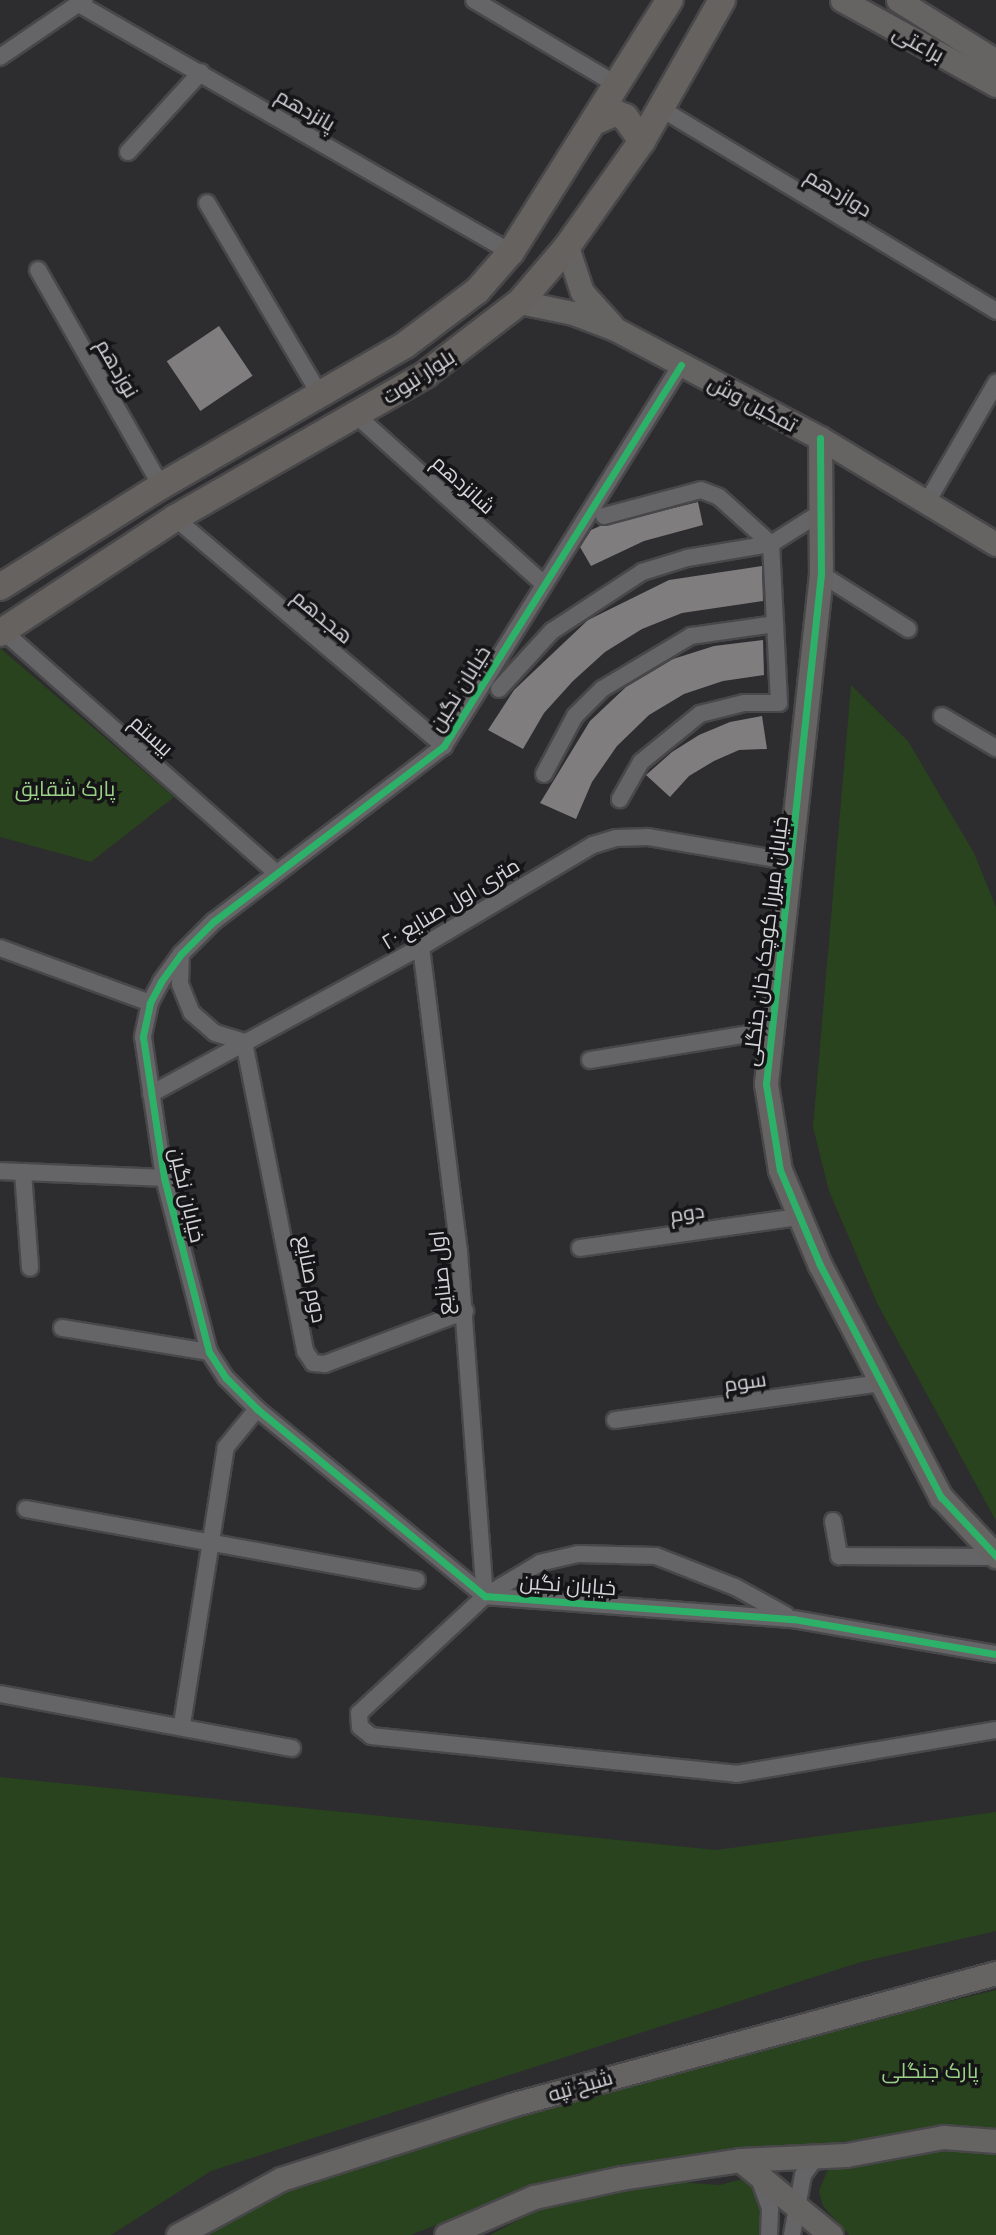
<!DOCTYPE html>
<meta charset="utf-8">
<style>
body{margin:0}
#map{position:relative;width:996px;height:2235px;overflow:hidden;background:#2d2c2f;font-family:Lato,Cairo,sans-serif}
div>[style]{position:absolute}
.green>*{inset:0;background:#28431d}
.building>*{inset:0;background:#807d7f;transform-origin:0 0}
.roads{filter:drop-shadow(2px 0 #484749) drop-shadow(-2px 0 #484749) drop-shadow(0 2px #484749) drop-shadow(0 -2px #484749)}
.street>*{height:16px;margin:-8px;padding:0 8px;transform-origin:8px;border-radius:8px;background:#656466}
.secondary>*{height:23px;margin:-11.5px;padding:0 11.5px;transform-origin:11.5px;border-radius:11.5px;background:#666363}
.primary>*{height:26px;margin:-13px;padding:0 13px;transform-origin:13px;border-radius:13px;background:#66625f}
.cycleway>*{height:7px;margin:-3.5px;padding:0 3.5px;transform-origin:3.5px;border-radius:3.5px;background:#2db169}
span{translate:-50% -50%;white-space:nowrap;text-align:center;line-height:1.15;-webkit-text-stroke:7px #151416;paint-order:stroke}
.street-label{font-size:21px;color:#d4d3d7}
.park-label{font-size:21px;color:#99d085}
</style>
<div id="map">
<div class="green">
<div style="clip-path:polygon(0 648px,174px 797px,91px 862px,0 837px)"></div>
<div style="clip-path:polygon(851px 685px,908px 741px,974px 853px,996px 907px,996px 1521px,877px 1303px,829px 1191px,813px 1127px)"></div>
<div style="clip-path:polygon(0 1777px,716px 1850px,996px 1812px,996px 1931px,861px 1962px,211px 2171px,111px 2235px,0 2235px)"></div>
<div style="clip-path:polygon(996px 1990px,996px 2134px,946px 2129px,579px 2174px,535px 2186px,411px 2235px,199px 2235px,260px 2201px,537px 2109px,720px 2057px)"></div>
<div style="clip-path:polygon(921px 2147px,996px 2149px,996px 2235px,849px 2235px,823px 2206px,819px 2191px,829px 2166px)"></div>
<div style="clip-path:polygon(757px 2175px,772px 2189px,764px 2235px,490px 2235px,558px 2199px,678px 2182px,720px 2185px)"></div>
</div>
<div class="building">
<div style="left:219px;top:326px;width:60px;height:63px;rotate:56deg"></div>
<div style="clip-path:polygon(698px 502px,703px 525px,644px 541px,591px 566px,580px 547px,591px 530px,600px 526px)"></div>
<div style="clip-path:polygon(762px 566px,763px 601px,682px 613px,642px 629px,605px 652px,573px 681px,544px 713px,523px 749px,488px 730px,514px 690px,588px 620px,669px 580px)"></div>
<div style="clip-path:polygon(763px 640px,764px 675px,723px 681px,684px 694px,649px 715px,617px 746px,592px 782px,576px 819px,540px 803px,590px 721px,626px 687px,673px 659px,714px 646px)"></div>
<div style="clip-path:polygon(762px 716px,767px 749px,739px 750px,714px 761px,689px 776px,670px 797px,646px 775px,672px 752px,699px 735px,730px 722px)"></div>
</div>
<div class="roads">
<div class="street">
<div style="left:474px;top:0;width:166px;rotate:30.7deg"></div>
<div style="left:79px;top:4px;width:498px;rotate:29.9deg"></div>
<div style="left:0;top:57px;width:102px;rotate:-34.2deg"></div>
<div style="left:660px;top:108px;width:393px;rotate:31.1deg"></div>
<div style="left:128px;top:152px;width:108px;rotate:-47.6deg"></div>
<div style="left:207px;top:203px;width:221px;rotate:59.5deg"></div>
<div style="left:38px;top:270px;width:249px;rotate:60.3deg"></div>
<div style="left:681px;top:365px;width:449px;rotate:121.9deg"></div>
<div style="left:444px;top:746px;width:289px;rotate:142.7deg"></div>
<div style="left:214px;top:921px;width:47px;rotate:135deg"></div>
<div style="left:181px;top:954px;width:34px;rotate:126deg"></div>
<div style="left:161px;top:982px;width:24px;rotate:118deg"></div>
<div style="left:150px;top:1003px;width:35px;rotate:102deg"></div>
<div style="left:143px;top:1037px;width:143px;rotate:81.5deg"></div>
<div style="left:164px;top:1178px;width:180px;rotate:75.5deg"></div>
<div style="left:209px;top:1352px;width:31px;rotate:57deg"></div>
<div style="left:226px;top:1378px;width:44px;rotate:45deg"></div>
<div style="left:257px;top:1409px;width:295px;rotate:39.4deg"></div>
<div style="left:485px;top:1596px;width:309px;rotate:4.3deg"></div>
<div style="left:793px;top:1619px;width:206px;rotate:9.8deg"></div>
<div style="left:356px;top:415px;width:253px;rotate:42deg"></div>
<div style="left:927px;top:502px;width:138px;rotate:-59.9deg"></div>
<div style="left:604px;top:516px;width:100px;rotate:-15deg"></div>
<div style="left:701px;top:490px;width:19px;rotate:21deg"></div>
<div style="left:719px;top:497px;width:70px;rotate:42.1deg"></div>
<div style="left:771px;top:544px;width:58px;rotate:-32.3deg"></div>
<div style="left:175px;top:518px;width:353px;rotate:40.3deg"></div>
<div style="left:821px;top:574px;width:103px;rotate:32.3deg"></div>
<div style="left:3px;top:631px;width:362px;rotate:41.5deg"></div>
<div style="left:499px;top:689px;width:79px;rotate:-47.6deg"></div>
<div style="left:552px;top:631px;width:108px;rotate:-33.2deg"></div>
<div style="left:642px;top:572px;width:47px;rotate:-17.3deg"></div>
<div style="left:687px;top:558px;width:85px;rotate:-9.5deg"></div>
<div style="left:771px;top:544px;width:159px;rotate:87.1deg"></div>
<div style="left:779px;top:703px;width:35px;rotate:180deg"></div>
<div style="left:744px;top:703px;width:45px;rotate:166deg"></div>
<div style="left:700px;top:714px;width:76px;rotate:140.9deg"></div>
<div style="left:641px;top:762px;width:43px;rotate:119.6deg"></div>
<div style="left:942px;top:716px;width:63px;rotate:30.7deg"></div>
<div style="left:544px;top:774px;width:66px;rotate:-61.9deg"></div>
<div style="left:575px;top:716px;width:38px;rotate:-45deg"></div>
<div style="left:602px;top:689px;width:104px;rotate:-30.8deg"></div>
<div style="left:691px;top:636px;width:85px;rotate:-8.1deg"></div>
<div style="left:421px;top:947px;width:307px;rotate:82.9deg"></div>
<div style="left:459px;top:1252px;width:345px;rotate:85.7deg"></div>
<div style="left:0;top:948px;width:160px;rotate:20.1deg"></div>
<div style="left:181px;top:954px;width:30px;rotate:92deg"></div>
<div style="left:180px;top:984px;width:31px;rotate:68deg"></div>
<div style="left:192px;top:1013px;width:30px;rotate:41deg"></div>
<div style="left:215px;top:1033px;width:30px;rotate:17deg"></div>
<div style="left:244px;top:1042px;width:315px;rotate:78.8deg"></div>
<div style="left:305px;top:1351px;width:14px;rotate:56deg"></div>
<div style="left:313px;top:1363px;width:12px;rotate:5deg"></div>
<div style="left:325px;top:1364px;width:150px;rotate:-20.7deg"></div>
<div style="left:590px;top:1060px;width:186px;rotate:-9.3deg"></div>
<div style="left:151px;top:1094px;width:307px;rotate:-28.6deg"></div>
<div style="left:421px;top:947px;width:200px;rotate:-30.7deg"></div>
<div style="left:593px;top:845px;width:24px;rotate:-17deg"></div>
<div style="left:616px;top:838px;width:32px;rotate:-2deg"></div>
<div style="left:648px;top:837px;width:146px;rotate:9.8deg"></div>
<div style="left:0;top:1171px;width:164px;rotate:2.4deg"></div>
<div style="left:23px;top:1172px;width:96px;rotate:85.8deg"></div>
<div style="left:580px;top:1248px;width:221px;rotate:-8.1deg"></div>
<div style="left:62px;top:1328px;width:149px;rotate:9.3deg"></div>
<div style="left:615px;top:1420px;width:270px;rotate:-7.9deg"></div>
<div style="left:26px;top:1509px;width:397px;rotate:10.3deg"></div>
<div style="left:833px;top:1521px;width:36px;rotate:80deg"></div>
<div style="left:839px;top:1556px;width:157px;rotate:0.4deg"></div>
<div style="left:786px;top:1615px;width:58px;rotate:-151.2deg"></div>
<div style="left:735px;top:1587px;width:85px;rotate:-158.6deg"></div>
<div style="left:656px;top:1556px;width:78px;rotate:-178.5deg"></div>
<div style="left:578px;top:1554px;width:39px;rotate:167deg"></div>
<div style="left:540px;top:1563px;width:64px;rotate:149deg"></div>
<div style="left:485px;top:1596px;width:172px;rotate:137.1deg"></div>
<div style="left:359px;top:1713px;width:14px;rotate:86deg"></div>
<div style="left:360px;top:1727px;width:14px;rotate:39deg"></div>
<div style="left:371px;top:1736px;width:367px;rotate:5.9deg"></div>
<div style="left:736px;top:1774px;width:264px;rotate:-9.6deg"></div>
<div style="left:0;top:1694px;width:297px;rotate:10.5deg"></div>
<div style="left:182px;top:1724px;width:280px;rotate:-81deg"></div>
<div style="left:226px;top:1447px;width:49px;rotate:-50.8deg"></div>
<div style="left:759px;top:2178px;width:33px;rotate:70deg"></div>
<div style="left:770px;top:2209px;width:26px;rotate:92deg"></div>
<div style="left:792px;top:2235px;width:61px;rotate:-79.6deg"></div>
<div style="left:803px;top:2175px;width:24px;rotate:-54deg"></div>
</div>
<div class="secondary">
<div style="left:842px;top:0;width:176px;rotate:28.9deg"></div>
<div style="left:898px;top:0;width:115px;rotate:31.9deg"></div>
<div style="left:567px;top:247px;width:47px;rotate:71.6deg"></div>
<div style="left:582px;top:292px;width:43px;rotate:47.8deg"></div>
<div style="left:520px;top:302px;width:54px;rotate:11.7deg"></div>
<div style="left:573px;top:313px;width:45px;rotate:20.9deg"></div>
<div style="left:615px;top:329px;width:232px;rotate:28deg"></div>
<div style="left:820px;top:438px;width:205px;rotate:31.1deg"></div>
<div style="left:820px;top:438px;width:136px;rotate:89.6deg"></div>
<div style="left:821px;top:574px;width:513px;rotate:96.16deg"></div>
<div style="left:766px;top:1084px;width:87px;rotate:80.8deg"></div>
<div style="left:780px;top:1170px;width:103px;rotate:67.2deg"></div>
<div style="left:820px;top:1265px;width:262px;rotate:62.5deg"></div>
<div style="left:941px;top:1497px;width:81px;rotate:47deg"></div>
<div style="left:740px;top:2160px;width:118px;rotate:39.5deg"></div>
<div style="left:178px;top:2235px;width:117px;rotate:-28.5deg"></div>
<div style="left:281px;top:2179px;width:242px;rotate:-17.8deg"></div>
<div style="left:511px;top:2105px;width:503px;rotate:-15.23deg"></div>
<div style="left:446px;top:2235px;width:96px;rotate:-23.4deg"></div>
<div style="left:534px;top:2197px;width:89px;rotate:-12.3deg"></div>
<div style="left:621px;top:2178px;width:120px;rotate:-8.6deg"></div>
<div style="left:740px;top:2160px;width:106px;rotate:-2.7deg"></div>
<div style="left:846px;top:2155px;width:99px;rotate:-10.5deg"></div>
<div style="left:943px;top:2137px;width:53px;rotate:4.3deg"></div>
</div>
<div class="primary">
<div style="left:596px;top:121px;width:21px;rotate:-23deg"></div>
<div style="left:615px;top:113px;width:11px;rotate:22deg"></div>
<div style="left:625px;top:117px;width:29px;rotate:55deg"></div>
<div style="left:0;top:587px;width:190px;rotate:-32.1deg"></div>
<div style="left:161px;top:486px;width:282px;rotate:-30deg"></div>
<div style="left:405px;top:345px;width:90px;rotate:-36.9deg"></div>
<div style="left:477px;top:291px;width:52px;rotate:-48.9deg"></div>
<div style="left:511px;top:252px;width:298px;rotate:-57.8deg"></div>
<div style="left:0;top:633px;width:209px;rotate:-33.3deg"></div>
<div style="left:175px;top:518px;width:289px;rotate:-29.8deg"></div>
<div style="left:426px;top:374px;width:118px;rotate:-37.5deg"></div>
<div style="left:520px;top:302px;width:72px;rotate:-49.5deg"></div>
<div style="left:567px;top:247px;width:130px;rotate:-54.7deg"></div>
<div style="left:642px;top:141px;width:162px;rotate:-60.4deg"></div>
</div>
</div>
<div class="cycleway">
<div style="left:681px;top:365px;width:449px;rotate:121.9deg"></div>
<div style="left:444px;top:746px;width:289px;rotate:142.7deg"></div>
<div style="left:214px;top:921px;width:47px;rotate:135deg"></div>
<div style="left:181px;top:954px;width:34px;rotate:126deg"></div>
<div style="left:161px;top:982px;width:24px;rotate:118deg"></div>
<div style="left:150px;top:1003px;width:35px;rotate:102deg"></div>
<div style="left:143px;top:1037px;width:143px;rotate:81.5deg"></div>
<div style="left:164px;top:1178px;width:180px;rotate:75.5deg"></div>
<div style="left:209px;top:1352px;width:31px;rotate:57deg"></div>
<div style="left:226px;top:1378px;width:44px;rotate:45deg"></div>
<div style="left:257px;top:1409px;width:295px;rotate:39.4deg"></div>
<div style="left:485px;top:1596px;width:309px;rotate:4.3deg"></div>
<div style="left:793px;top:1619px;width:206px;rotate:9.8deg"></div>
<div style="left:820px;top:438px;width:136px;rotate:89.6deg"></div>
<div style="left:821px;top:574px;width:513px;rotate:96.16deg"></div>
<div style="left:766px;top:1084px;width:87px;rotate:80.8deg"></div>
<div style="left:780px;top:1170px;width:103px;rotate:67.2deg"></div>
<div style="left:820px;top:1265px;width:262px;rotate:62.5deg"></div>
<div style="left:941px;top:1497px;width:81px;rotate:47deg"></div>
</div>
<div class="street-label">
<span style="left:919px;top:43px;rotate:29deg">براعتی</span>
<span style="left:306px;top:109px;rotate:30deg">پانزدهم</span>
<span style="left:839px;top:192px;rotate:31deg">دوازدهم</span>
<span style="left:118px;top:368px;rotate:60deg">نوزدهم</span>
<span style="left:418px;top:376px;rotate:-33deg">بلوار نبوت</span>
<span style="left:753px;top:403px;rotate:28deg">تمکین وش</span>
<span style="left:464px;top:484px;rotate:42deg">شانزدهم</span>
<span style="left:323px;top:616px;rotate:40deg">هجدهم</span>
<span style="left:459px;top:688px;rotate:-58deg">خیابان نگین</span>
<span style="left:152px;top:735px;rotate:42deg">بیستم</span>
<span style="left:450px;top:903px;rotate:-31deg">۲۰ متری اول صنایع</span>
<span style="left:765px;top:941px;rotate:-83deg">خیابان میرزا کوچک خان جنگلی</span>
<span style="left:188px;top:1195px;rotate:77deg">خیابان نگین</span>
<span style="left:687px;top:1212px;rotate:-8deg">دوم</span>
<span style="left:440px;top:1273px;rotate:-96deg">اول صنایع</span>
<span style="left:312px;top:1279px;rotate:79deg">دوم صنایع</span>
<span style="left:745px;top:1381px;rotate:-8deg">سوم</span>
<span style="left:568px;top:1584px;rotate:4deg">خیابان نگین</span>
<span style="left:580px;top:2085px;rotate:-16deg">شیخ تپه</span>
</div>
<div class="park-label">
<span style="left:65px;top:788px">پارک شقایق</span>
<span style="left:930px;top:2070px">پارک جنگلی</span>
</div>
</div>
